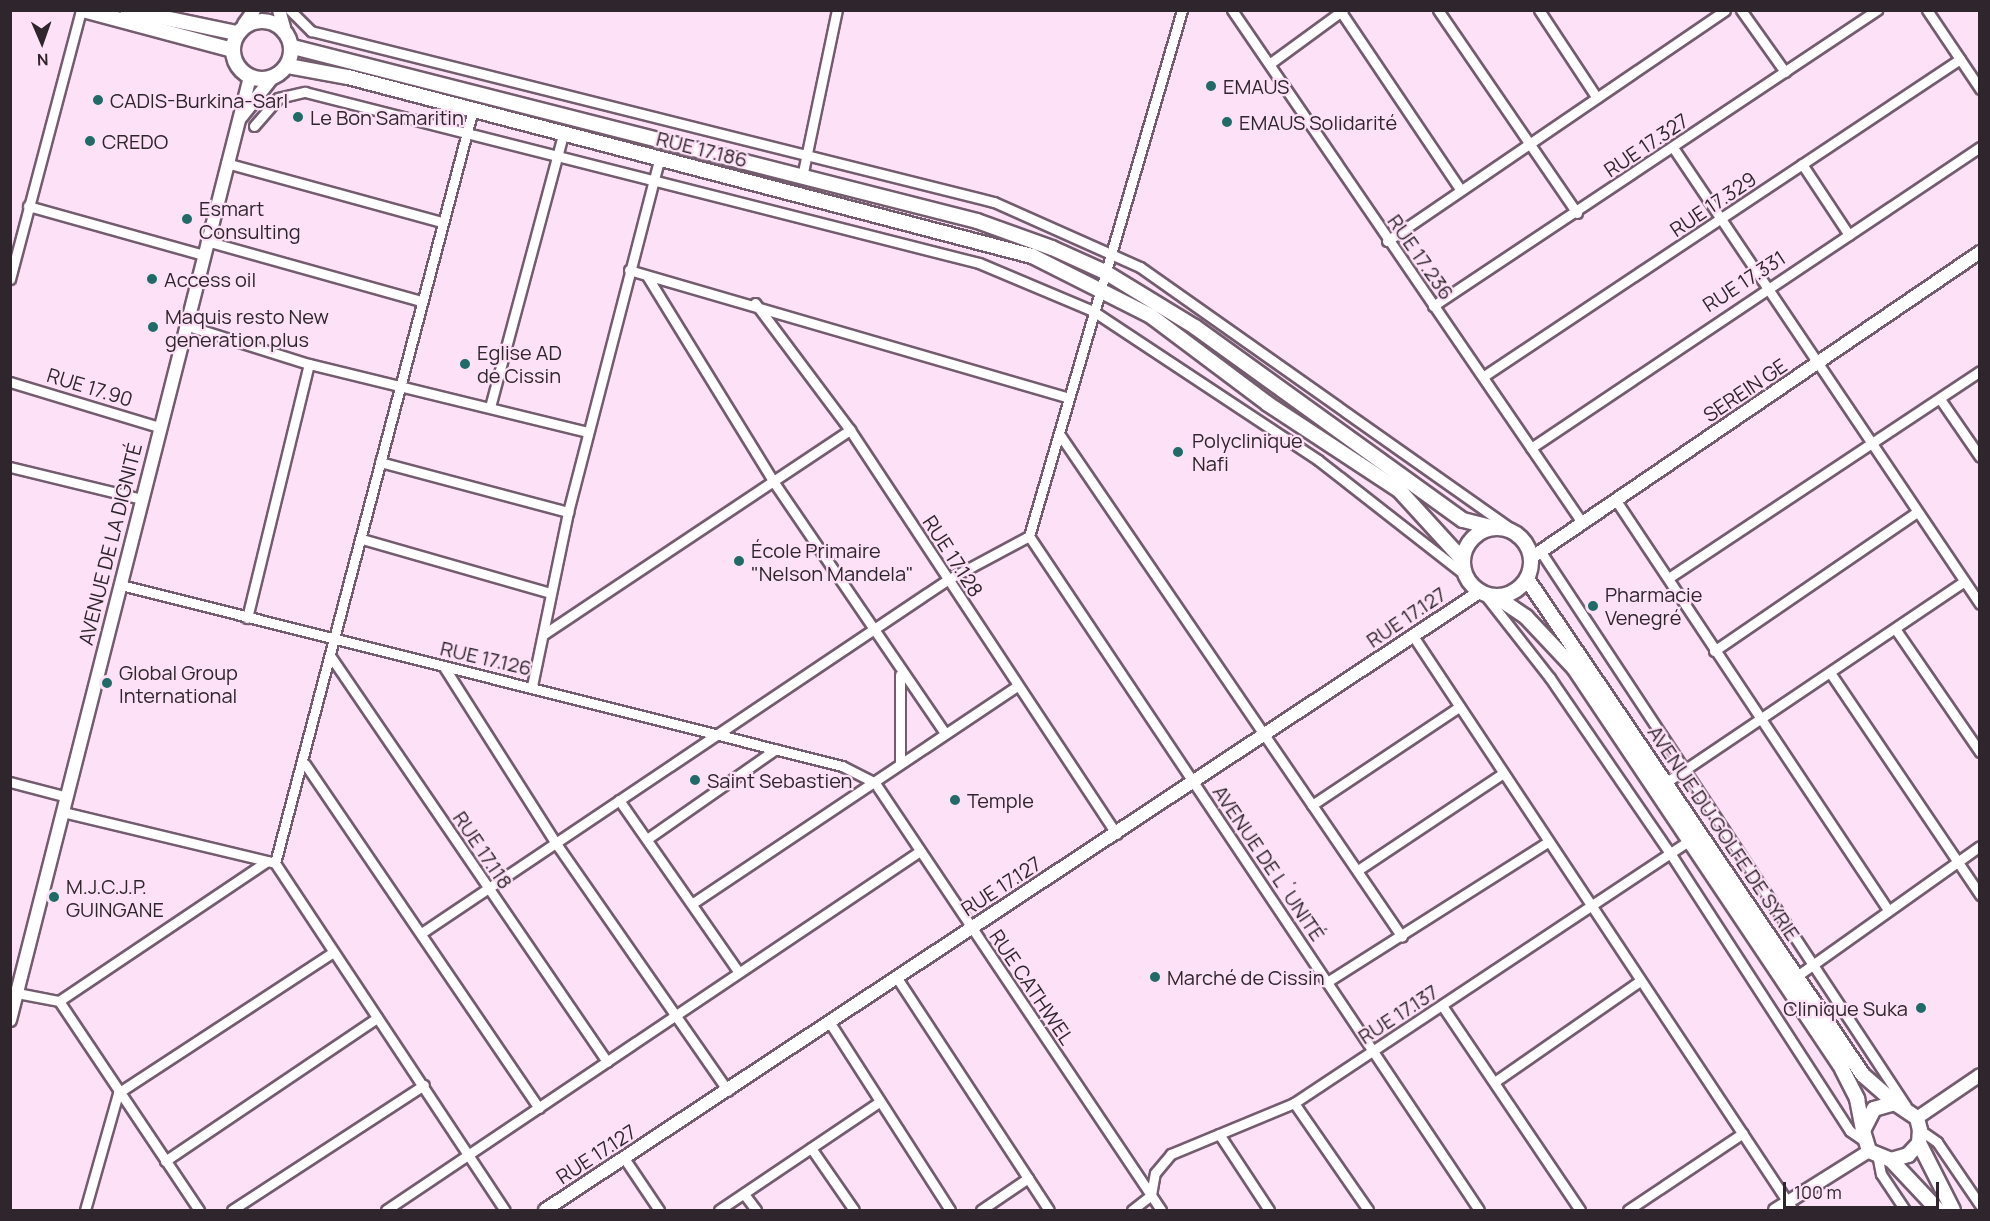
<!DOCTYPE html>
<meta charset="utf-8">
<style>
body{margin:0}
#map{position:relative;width:1990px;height:1221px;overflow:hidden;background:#fde1f6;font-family:Manrope,sans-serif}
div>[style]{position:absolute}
.roads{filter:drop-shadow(2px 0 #735c6e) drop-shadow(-2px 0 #735c6e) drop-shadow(0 2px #735c6e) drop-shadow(0 -2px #735c6e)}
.minor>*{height:9px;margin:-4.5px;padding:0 4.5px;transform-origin:4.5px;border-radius:4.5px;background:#fff}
.tertiary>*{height:12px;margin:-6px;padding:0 6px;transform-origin:6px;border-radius:6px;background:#fff}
.secondary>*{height:14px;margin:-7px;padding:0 7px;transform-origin:7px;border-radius:7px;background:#fff}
.secondary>.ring{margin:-7px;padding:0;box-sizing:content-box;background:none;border:14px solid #fff;border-radius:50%}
.dots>*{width:16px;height:16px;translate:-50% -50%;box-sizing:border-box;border:3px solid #fde1f6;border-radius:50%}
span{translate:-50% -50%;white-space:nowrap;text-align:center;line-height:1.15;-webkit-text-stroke:4.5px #fde1f6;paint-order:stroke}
.poi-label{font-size:20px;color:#2f252d}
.left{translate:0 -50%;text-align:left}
.right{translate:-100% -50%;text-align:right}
.street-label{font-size:20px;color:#2f252d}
.frame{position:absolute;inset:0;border:12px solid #2f252d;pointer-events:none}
.north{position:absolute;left:12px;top:12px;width:60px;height:60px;-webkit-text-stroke:4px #fde1f6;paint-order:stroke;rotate:178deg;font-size:16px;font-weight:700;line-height:24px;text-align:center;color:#2f252d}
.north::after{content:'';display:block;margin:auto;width:21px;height:27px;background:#2f252d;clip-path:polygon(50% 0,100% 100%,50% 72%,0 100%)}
.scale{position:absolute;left:1783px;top:1182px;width:156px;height:27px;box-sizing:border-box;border:3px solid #2f252d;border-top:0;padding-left:8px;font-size:18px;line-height:21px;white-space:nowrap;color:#2f252d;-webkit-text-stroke:4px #fde1f6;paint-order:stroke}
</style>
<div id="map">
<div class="roads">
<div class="minor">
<div style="left:290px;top:10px;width:30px;rotate:45deg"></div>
<div style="left:311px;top:31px;width:704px;rotate:14.06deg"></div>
<div style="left:994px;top:202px;width:160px;rotate:24deg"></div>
<div style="left:1140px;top:267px;width:454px;rotate:35.2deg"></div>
<div style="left:1232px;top:10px;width:622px;rotate:55.67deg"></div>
<div style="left:1438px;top:10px;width:246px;rotate:55.6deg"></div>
<div style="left:1539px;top:10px;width:105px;rotate:56.6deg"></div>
<div style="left:1741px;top:10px;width:76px;rotate:54.6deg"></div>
<div style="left:1927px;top:10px;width:95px;rotate:56.1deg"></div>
<div style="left:1341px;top:12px;width:213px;rotate:56.1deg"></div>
<div style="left:1272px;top:62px;width:88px;rotate:-36.2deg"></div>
<div style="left:254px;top:126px;width:37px;rotate:-49deg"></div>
<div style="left:278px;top:98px;width:28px;rotate:-13deg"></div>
<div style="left:305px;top:92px;width:695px;rotate:14.24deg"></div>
<div style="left:979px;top:263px;width:124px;rotate:22.8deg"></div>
<div style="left:1093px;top:311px;width:270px;rotate:33.5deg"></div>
<div style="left:1318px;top:460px;width:185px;rotate:38deg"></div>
<div style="left:1674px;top:149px;width:548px;rotate:56.08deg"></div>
<div style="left:226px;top:163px;width:223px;rotate:15.3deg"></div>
<div style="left:1802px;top:164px;width:85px;rotate:56.5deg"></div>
<div style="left:802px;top:177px;width:171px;rotate:-78.2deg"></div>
<div style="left:28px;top:206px;width:182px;rotate:15.6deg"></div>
<div style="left:206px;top:241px;width:220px;rotate:15.6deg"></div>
<div style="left:1387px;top:241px;width:409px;rotate:-34.3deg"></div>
<div style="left:629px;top:270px;width:456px;rotate:16.2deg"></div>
<div style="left:647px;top:276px;width:241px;rotate:58.4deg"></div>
<div style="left:773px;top:481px;width:305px;rotate:55.7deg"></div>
<div style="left:10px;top:279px;width:278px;rotate:-75.2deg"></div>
<div style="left:755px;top:303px;width:159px;rotate:53.2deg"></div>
<div style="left:850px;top:430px;width:484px;rotate:56.6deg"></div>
<div style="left:1433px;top:306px;width:534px;rotate:-33.69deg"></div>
<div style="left:185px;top:325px;width:130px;rotate:17.5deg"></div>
<div style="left:309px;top:364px;width:287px;rotate:13.7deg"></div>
<div style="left:1484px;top:376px;width:572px;rotate:-33.66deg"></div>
<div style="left:10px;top:382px;width:156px;rotate:16.8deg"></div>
<div style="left:1940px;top:399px;width:70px;rotate:55.4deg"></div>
<div style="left:490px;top:407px;width:283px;rotate:-75deg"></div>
<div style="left:1060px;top:435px;width:607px;rotate:55.73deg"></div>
<div style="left:1531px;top:448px;width:541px;rotate:-33.84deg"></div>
<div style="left:380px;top:462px;width:195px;rotate:14.9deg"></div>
<div style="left:10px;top:467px;width:135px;rotate:13.7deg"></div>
<div style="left:1617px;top:502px;width:490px;rotate:56.4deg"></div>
<div style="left:1029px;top:536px;width:810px;rotate:56.27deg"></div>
<div style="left:362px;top:539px;width:196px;rotate:16deg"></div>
<div style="left:1541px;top:552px;width:663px;rotate:56.62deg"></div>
<div style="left:1670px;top:577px;width:372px;rotate:-33.6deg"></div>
<div style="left:121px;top:585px;width:743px;rotate:14.09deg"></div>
<div style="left:842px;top:766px;width:37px;rotate:27deg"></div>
<div style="left:875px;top:783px;width:514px;rotate:56.19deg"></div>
<div style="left:1485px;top:595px;width:105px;rotate:51.9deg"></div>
<div style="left:1550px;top:678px;width:212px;rotate:55.6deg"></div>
<div style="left:1670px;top:853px;width:331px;rotate:57.1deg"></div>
<div style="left:1850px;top:1131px;width:19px;rotate:35deg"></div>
<div style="left:247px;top:618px;width:261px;rotate:-76.3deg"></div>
<div style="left:1896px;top:630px;width:148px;rotate:55.5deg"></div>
<div style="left:544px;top:634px;width:368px;rotate:-33.7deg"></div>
<div style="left:1413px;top:636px;width:688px;rotate:56.49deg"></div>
<div style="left:1714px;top:651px;width:246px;rotate:-34.4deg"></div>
<div style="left:331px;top:657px;width:490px;rotate:55.7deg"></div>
<div style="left:444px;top:667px;width:207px;rotate:57.6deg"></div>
<div style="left:555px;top:842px;width:303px;rotate:55.2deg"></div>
<div style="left:1831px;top:674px;width:267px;rotate:56deg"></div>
<div style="left:532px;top:686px;width:178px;rotate:-78.3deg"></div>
<div style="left:568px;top:512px;width:365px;rotate:-75.5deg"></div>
<div style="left:900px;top:763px;width:88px;rotate:-90deg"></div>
<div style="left:305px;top:764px;width:416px;rotate:55.8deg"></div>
<div style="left:1668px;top:781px;width:356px;rotate:-34deg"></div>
<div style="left:10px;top:782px;width:59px;rotate:14.7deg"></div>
<div style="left:619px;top:800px;width:208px;rotate:55.2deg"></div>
<div style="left:1312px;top:805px;width:177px;rotate:-33.7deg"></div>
<div style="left:63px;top:812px;width:218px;rotate:13.5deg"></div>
<div style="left:275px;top:863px;width:416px;rotate:56.5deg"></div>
<div style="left:647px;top:839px;width:157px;rotate:-34.9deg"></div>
<div style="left:275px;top:863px;width:775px;rotate:-75.28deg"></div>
<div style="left:1358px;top:870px;width:173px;rotate:-33.7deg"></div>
<div style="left:693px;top:903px;width:390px;rotate:-33.8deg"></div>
<div style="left:423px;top:932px;width:631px;rotate:-33.89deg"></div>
<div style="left:947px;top:580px;width:93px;rotate:-28.2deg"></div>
<div style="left:1029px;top:536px;width:548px;rotate:-73.78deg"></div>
<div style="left:1797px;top:976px;width:224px;rotate:-35.4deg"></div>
<div style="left:897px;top:978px;width:277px;rotate:56.8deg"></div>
<div style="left:1327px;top:982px;width:259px;rotate:-32.4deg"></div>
<div style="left:17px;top:993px;width:43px;rotate:10.8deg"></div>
<div style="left:59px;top:1001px;width:251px;rotate:-33.9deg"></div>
<div style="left:59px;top:1001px;width:252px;rotate:56.2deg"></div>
<div style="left:1443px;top:1007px;width:245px;rotate:56deg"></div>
<div style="left:830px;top:1023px;width:222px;rotate:57.3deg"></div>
<div style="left:1496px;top:1081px;width:175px;rotate:-34.8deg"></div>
<div style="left:1294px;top:1103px;width:130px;rotate:55.3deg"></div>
<div style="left:1920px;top:1130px;width:21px;rotate:35deg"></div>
<div style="left:1937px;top:1142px;width:76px;rotate:55.7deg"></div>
<div style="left:1219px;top:1134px;width:91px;rotate:56.7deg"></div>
<div style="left:811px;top:1148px;width:75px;rotate:55.3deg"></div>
<div style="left:1877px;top:1154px;width:20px;rotate:79deg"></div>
<div style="left:1881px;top:1174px;width:43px;rotate:56.3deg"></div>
<div style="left:624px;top:1158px;width:63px;rotate:56.1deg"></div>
<div style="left:165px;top:1161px;width:256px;rotate:-34deg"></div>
<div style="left:744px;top:1194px;width:20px;rotate:53deg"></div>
<div style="left:85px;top:1210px;width:122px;rotate:-74.2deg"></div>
<div style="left:118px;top:1093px;width:256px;rotate:-33.2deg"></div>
<div style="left:232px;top:1210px;width:229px;rotate:-33.1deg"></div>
<div style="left:386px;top:1210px;width:643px;rotate:-33.91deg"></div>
<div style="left:719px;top:1210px;width:193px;rotate:-34deg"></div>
<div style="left:981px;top:1210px;width:57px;rotate:-34.2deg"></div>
<div style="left:1132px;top:1210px;width:24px;rotate:-38deg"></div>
<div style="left:1151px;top:1195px;width:22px;rotate:-80deg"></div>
<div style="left:1155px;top:1173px;width:25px;rotate:-50deg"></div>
<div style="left:1171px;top:1154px;width:133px;rotate:-22.5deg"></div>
<div style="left:1294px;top:1103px;width:475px;rotate:-33.6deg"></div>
<div style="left:1628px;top:1210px;width:138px;rotate:-33.8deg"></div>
</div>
<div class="tertiary">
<div style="left:279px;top:10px;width:19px;rotate:74deg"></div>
<div style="left:244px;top:24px;width:17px;rotate:-54deg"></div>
<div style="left:241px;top:117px;width:50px;rotate:-51.5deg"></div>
<div style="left:1531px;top:558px;width:543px;rotate:-34.27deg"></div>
<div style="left:10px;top:1020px;width:973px;rotate:-75.72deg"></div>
<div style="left:1917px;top:1118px;width:76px;rotate:-34.3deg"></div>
<div style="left:545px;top:1210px;width:1119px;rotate:-33.48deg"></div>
<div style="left:1775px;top:1210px;width:111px;rotate:-32.1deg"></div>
</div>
<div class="secondary">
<div style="left:83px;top:10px;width:154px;rotate:15deg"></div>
<div style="left:127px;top:10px;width:111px;rotate:11.9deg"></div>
<div class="ring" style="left:233px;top:21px;width:44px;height:44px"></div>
<div style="left:293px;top:47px;width:706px;rotate:14.27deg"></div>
<div style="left:977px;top:221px;width:80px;rotate:19.8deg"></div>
<div style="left:1052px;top:248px;width:58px;rotate:24.4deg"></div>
<div style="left:1105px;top:272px;width:105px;rotate:31.4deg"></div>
<div style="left:1195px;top:327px;width:330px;rotate:35.8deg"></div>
<div style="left:1463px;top:520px;width:30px;rotate:14deg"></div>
<div style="left:288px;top:66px;width:61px;rotate:10.4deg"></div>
<div style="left:348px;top:77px;width:707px;rotate:14.67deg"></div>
<div style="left:1032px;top:256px;width:133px;rotate:26.8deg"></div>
<div style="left:1151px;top:316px;width:146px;rotate:36.9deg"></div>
<div style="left:1268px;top:404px;width:157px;rotate:33.3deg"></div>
<div style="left:1399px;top:490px;width:93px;rotate:47.6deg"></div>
<div class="ring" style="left:1463px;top:528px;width:54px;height:54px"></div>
<div style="left:1527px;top:579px;width:599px;rotate:55.89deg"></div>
<div style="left:1863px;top:1075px;width:43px;rotate:41.2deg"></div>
<div style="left:1498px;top:598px;width:34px;rotate:34deg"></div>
<div style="left:1526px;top:617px;width:70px;rotate:46.7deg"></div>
<div style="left:1574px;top:668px;width:482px;rotate:56.2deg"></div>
<div style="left:1842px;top:1069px;width:34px;rotate:63deg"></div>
<div style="left:1857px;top:1099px;width:33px;rotate:79deg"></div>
<div style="left:1919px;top:1143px;width:75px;rotate:63.1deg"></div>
<div style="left:1891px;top:1160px;width:18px;rotate:-16deg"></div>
<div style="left:1908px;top:1155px;width:16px;rotate:-47deg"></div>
<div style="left:1919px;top:1143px;width:13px;rotate:-86deg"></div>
<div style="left:1920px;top:1130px;width:12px;rotate:-104deg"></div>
<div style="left:1917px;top:1118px;width:27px;rotate:-146deg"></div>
<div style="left:1895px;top:1103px;width:22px;rotate:164deg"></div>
<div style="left:1874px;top:1109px;width:25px;rotate:117deg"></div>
<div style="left:1863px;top:1131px;width:21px;rotate:73deg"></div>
<div style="left:1869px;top:1151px;width:24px;rotate:22deg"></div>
<div style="left:1891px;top:1160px;width:69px;rotate:46.8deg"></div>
</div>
</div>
<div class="dots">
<div style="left:1211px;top:86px;background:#206b67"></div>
<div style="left:98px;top:100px;background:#206b67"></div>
<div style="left:298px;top:117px;background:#206b67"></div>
<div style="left:1227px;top:122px;background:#206b67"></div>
<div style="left:90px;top:141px;background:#206b67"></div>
<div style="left:187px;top:219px;background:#206b67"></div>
<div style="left:152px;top:279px;background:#206b67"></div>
<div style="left:153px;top:327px;background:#206b67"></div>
<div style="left:465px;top:364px;background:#206b67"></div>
<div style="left:1178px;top:452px;background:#206b67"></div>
<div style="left:739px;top:561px;background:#206b67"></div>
<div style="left:1593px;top:606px;background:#206b67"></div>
<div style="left:107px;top:683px;background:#206b67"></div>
<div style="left:695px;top:780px;background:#206b67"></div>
<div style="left:955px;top:800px;background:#206b67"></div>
<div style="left:54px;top:897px;background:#206b67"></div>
<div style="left:1155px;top:977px;background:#206b67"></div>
<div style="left:1921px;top:1008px;background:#206b67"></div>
</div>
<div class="poi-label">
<span class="left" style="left:1223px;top:86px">EMAUS</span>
<span class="left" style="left:110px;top:100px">CADIS-Burkina-Sarl</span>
<span class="left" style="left:310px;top:117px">Le Bon Samaritin</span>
<span class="left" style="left:1239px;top:122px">EMAUS Solidarité</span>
<span class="left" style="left:102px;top:141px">CREDO</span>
<span class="left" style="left:199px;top:220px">Esmart<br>Consulting</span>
<span class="left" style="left:164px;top:279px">Access oil</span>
<span class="left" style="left:165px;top:328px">Maquis resto New<br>generation plus</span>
<span class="left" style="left:477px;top:364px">Eglise AD<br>de Cissin</span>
<span class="left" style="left:1192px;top:452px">Polyclinique<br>Nafi</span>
<span class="left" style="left:751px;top:562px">École Primaire<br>"Nelson Mandela"</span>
<span class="left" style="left:1605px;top:606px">Pharmacie<br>Venegré</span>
<span class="left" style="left:119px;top:684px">Global Group<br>International</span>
<span class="left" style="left:707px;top:780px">Saint Sebastien</span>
<span class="left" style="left:967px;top:800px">Temple</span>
<span class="left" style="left:66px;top:898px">M.J.C.J.P.<br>GUINGANE</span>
<span class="left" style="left:1167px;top:977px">Marché de Cissin</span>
<span class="right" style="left:1908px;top:1008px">Clinique Suka</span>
</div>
<div class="street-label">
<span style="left:1646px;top:145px;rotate:-34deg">RUE 17.327</span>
<span style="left:702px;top:149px;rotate:14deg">RUE 17.186</span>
<span style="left:1713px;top:204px;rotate:-34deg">RUE 17.329</span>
<span style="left:1421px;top:257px;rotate:55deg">RUE 17.236</span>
<span style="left:1744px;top:281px;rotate:-33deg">RUE 17.331</span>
<span style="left:90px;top:387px;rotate:17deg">RUE 17.90</span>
<span style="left:1745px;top:390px;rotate:-34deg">SEREIN GE</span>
<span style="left:110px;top:544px;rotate:-76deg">AVENUE DE LA DIGNITÉ</span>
<span style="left:953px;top:556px;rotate:57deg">RUE 17.128</span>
<span style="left:1406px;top:617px;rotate:-34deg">RUE 17.127</span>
<span style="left:486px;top:658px;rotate:13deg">RUE 17.126</span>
<span style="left:1724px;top:833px;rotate:56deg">AVENUE DU GOLFE DE SYRIE</span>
<span style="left:483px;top:850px;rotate:56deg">RUE 17.118</span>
<span style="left:1269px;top:863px;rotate:56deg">AVENUE DE L´UNITÉ</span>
<span style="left:1001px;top:886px;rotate:-33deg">RUE 17.127</span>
<span style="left:1032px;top:987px;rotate:56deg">RUE CATHWEL</span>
<span style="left:1398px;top:1014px;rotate:-33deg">RUE 17.137</span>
<span style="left:596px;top:1154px;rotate:-33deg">RUE 17.127</span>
</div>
<div class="frame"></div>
<div class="north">N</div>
<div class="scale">100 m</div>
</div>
